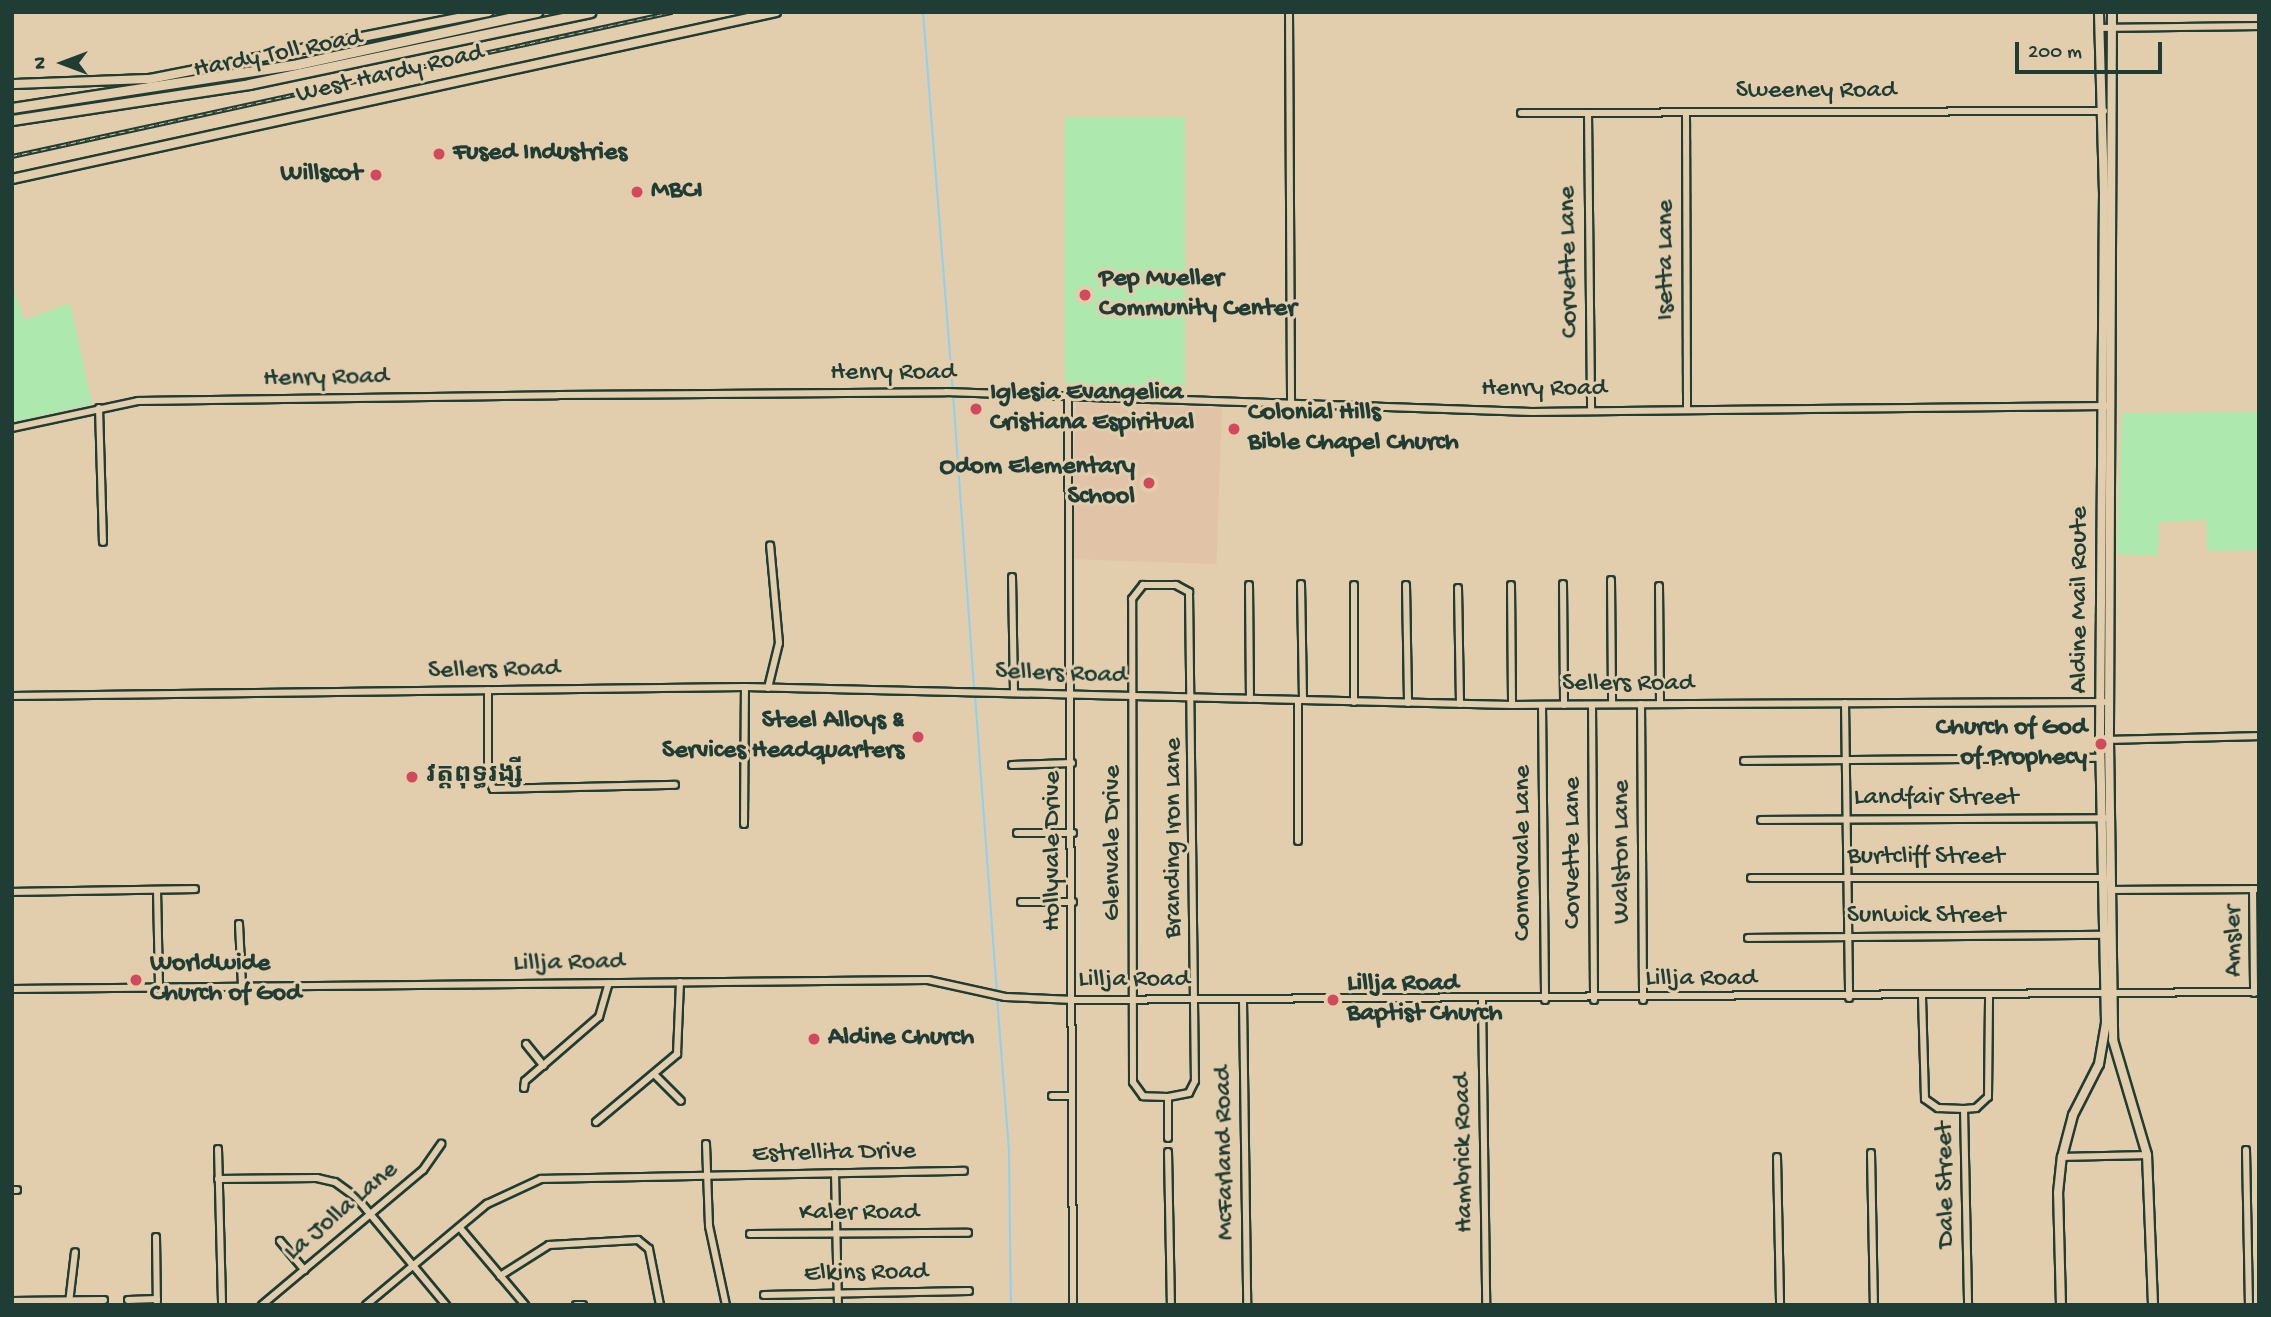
<!DOCTYPE html>
<meta charset="utf-8">
<style>
body{margin:0}
#map{position:relative;width:2271px;height:1317px;overflow:hidden;background:#e2cdac;font-family:"Gochi Hand","Noto Sans Khmer",sans-serif}
div>[style]{position:absolute}
.built>*{inset:0;background:#e1c3a7;transform-origin:0 0}
.green>*{inset:0;background:#ade9af;transform-origin:0 0}
.stream>*{height:2px;margin:-1px;padding:0 1px;transform-origin:1px;border-radius:1px;background:#8ed1f0}
.roads{filter:drop-shadow(2px 0 #1f3d34) drop-shadow(-2px 0 #1f3d34) drop-shadow(0 2px #1f3d34) drop-shadow(0 -2px #1f3d34)}
.minor>*{height:6px;margin:-3px;padding:0 3px;transform-origin:3px;border-radius:3px;background:#e2cdac}
.major>*{height:8px;margin:-4px;padding:0 4px;transform-origin:4px;border-radius:4px;background:#e2cdac}
.highway>*{height:9px;margin:-4.5px;padding:0 4.5px;transform-origin:4.5px;border-radius:4.5px;background:#e2cdac}
.rail>*{height:4.5px;margin-top:-2.25px;transform-origin:0;background:repeating-linear-gradient(90deg,#e2cdac 0 5px,#1f3d34 0 10px);box-sizing:border-box;border-block:2px solid #1f3d34}
.dots>*{width:19px;height:19px;translate:-50% -50%;box-sizing:border-box;border:4px solid #e2cdac;border-radius:50%}
span{translate:-50% -50%;white-space:nowrap;text-align:center;line-height:1.15;-webkit-text-stroke:6px #e2cdac;paint-order:stroke}
.street-label{font-size:26px;color:#1f3d34}
.poi-label{font-size:26px;color:#1f3d34;font-weight:700}
.left{translate:0 -50%;text-align:left}
.right{translate:-100% -50%;text-align:right}
.frame{position:absolute;inset:0;border:14px solid #1f3d34;pointer-events:none}
.north{position:absolute;left:28px;top:28px;width:70px;height:70px;-webkit-text-stroke:5px #e2cdac;paint-order:stroke;rotate:270deg;font-size:19px;font-weight:700;line-height:28px;text-align:center;color:#1f3d34}
.north::after{content:'';display:block;margin:auto;width:24px;height:32px;background:#1f3d34;clip-path:polygon(50% 0,100% 100%,50% 72%,0 100%)}
.scale{position:absolute;left:2015px;top:42px;width:147px;height:32px;box-sizing:border-box;border:4px solid #1f3d34;border-top:0;padding-left:9px;font-size:21px;line-height:24px;white-space:nowrap;color:#1f3d34;-webkit-text-stroke:5px #e2cdac;paint-order:stroke}
</style>
<div id="map">
<div class="built">
<div style="left:1076px;top:403px;width:146px;height:156px;rotate:2deg"></div>
</div>
<div class="green">
<div style="left:1185px;top:117px;width:275px;height:120px;rotate:90deg"></div>
<div style="clip-path:polygon(12px 286px,25px 320px,70px 303px,92px 404px,12px 422px)"></div>
<div style="clip-path:polygon(2259px 412px,2259px 550px,2207px 551px,2206px 520px,2159px 522px,2158px 556px,2117px 554px,2122px 413px)"></div>
</div>
<div class="stream">
<div style="left:923px;top:12px;width:378px;rotate:85.5deg"></div>
<div style="left:953px;top:394px;width:296px;rotate:85.9deg"></div>
<div style="left:975px;top:695px;width:299px;rotate:85.8deg"></div>
<div style="left:997px;top:998px;width:154px;rotate:85.5deg"></div>
<div style="left:1009px;top:1152px;width:153px;rotate:89.3deg"></div>
</div>
<div class="roads">
<div class="minor">
<div style="left:1289px;top:12px;width:389px;rotate:89.7deg"></div>
<div style="left:2100px;top:28px;width:159px;rotate:-0.7deg"></div>
<div style="left:1686px;top:112px;width:296px;rotate:89.8deg"></div>
<div style="left:1521px;top:113px;width:583px;rotate:-0.2deg"></div>
<div style="left:1588px;top:113px;width:298px;rotate:89.4deg"></div>
<div style="left:1068px;top:397px;width:908px;rotate:89.68deg"></div>
<div style="left:99px;top:408px;width:134px;rotate:88.3deg"></div>
<div style="left:12px;top:428px;width:129px;rotate:-12.1deg"></div>
<div style="left:138px;top:401px;width:420px;rotate:-0.8deg"></div>
<div style="left:558px;top:395px;width:388px;rotate:-0.4deg"></div>
<div style="left:946px;top:392px;width:586px;rotate:1.95deg"></div>
<div style="left:1532px;top:412px;width:574px;rotate:-0.6deg"></div>
<div style="left:1012px;top:577px;width:116px;rotate:89deg"></div>
<div style="left:1611px;top:580px;width:124px;rotate:89.5deg"></div>
<div style="left:1301px;top:584px;width:116px;rotate:89deg"></div>
<div style="left:1563px;top:584px;width:121px;rotate:89.5deg"></div>
<div style="left:1143px;top:585px;width:33px"></div>
<div style="left:1176px;top:585px;width:15px;rotate:28deg"></div>
<div style="left:1189px;top:592px;width:489px;rotate:89.3deg"></div>
<div style="left:1195px;top:1081px;width:13px;rotate:117deg"></div>
<div style="left:1189px;top:1093px;width:21px;rotate:169deg"></div>
<div style="left:1168px;top:1097px;width:25px;rotate:-178deg"></div>
<div style="left:1143px;top:1096px;width:17px;rotate:-126deg"></div>
<div style="left:1133px;top:1082px;width:483px;rotate:-90.1deg"></div>
<div style="left:1132px;top:599px;width:18px;rotate:-52deg"></div>
<div style="left:1249px;top:585px;width:114px;rotate:89.5deg"></div>
<div style="left:1354px;top:585px;width:117px;rotate:90deg"></div>
<div style="left:1406px;top:585px;width:118px;rotate:89deg"></div>
<div style="left:1511px;top:585px;width:120px;rotate:89.5deg"></div>
<div style="left:1659px;top:586px;width:118px;rotate:89.5deg"></div>
<div style="left:1458px;top:588px;width:116px;rotate:89deg"></div>
<div style="left:768px;top:688px;width:46px;rotate:-76.3deg"></div>
<div style="left:779px;top:643px;width:98px;rotate:-95.2deg"></div>
<div style="left:488px;top:690px;width:87px;rotate:90deg"></div>
<div style="left:488px;top:777px;width:13px;rotate:67deg"></div>
<div style="left:493px;top:789px;width:182px;rotate:-1.3deg"></div>
<div style="left:12px;top:696px;width:733px;rotate:-0.7deg"></div>
<div style="left:745px;top:687px;width:767px;rotate:1.34deg"></div>
<div style="left:1512px;top:705px;width:592px;rotate:-0.29deg"></div>
<div style="left:1298px;top:700px;width:141px;rotate:90deg"></div>
<div style="left:1845px;top:703px;width:295px;rotate:89.2deg"></div>
<div style="left:1641px;top:704px;width:296px;rotate:89.6deg"></div>
<div style="left:1542px;top:705px;width:295px;rotate:89.4deg"></div>
<div style="left:1592px;top:705px;width:295px;rotate:89.6deg"></div>
<div style="left:2109px;top:740px;width:150px;rotate:-1.5deg"></div>
<div style="left:1744px;top:761px;width:357px;rotate:-0.5deg"></div>
<div style="left:1012px;top:765px;width:60px;rotate:-1.9deg"></div>
<div style="left:1761px;top:820px;width:344px;rotate:-0.3deg"></div>
<div style="left:744px;top:824px;width:137px;rotate:-89.6deg"></div>
<div style="left:1017px;top:833px;width:56px"></div>
<div style="left:1751px;top:878px;width:351px"></div>
<div style="left:2253px;top:889px;width:104px;rotate:89.4deg"></div>
<div style="left:157px;top:890px;width:97px;rotate:88.8deg"></div>
<div style="left:2111px;top:890px;width:148px;rotate:-0.4deg"></div>
<div style="left:12px;top:892px;width:183px;rotate:-0.9deg"></div>
<div style="left:1021px;top:902px;width:52px"></div>
<div style="left:239px;top:924px;width:62px;rotate:87.2deg"></div>
<div style="left:1748px;top:938px;width:356px;rotate:-0.5deg"></div>
<div style="left:12px;top:989px;width:916px;rotate:-0.56deg"></div>
<div style="left:928px;top:980px;width:79px;rotate:12.4deg"></div>
<div style="left:1005px;top:997px;width:69px;rotate:2.5deg"></div>
<div style="left:1074px;top:1000px;width:1185px;rotate:-0.39deg"></div>
<div style="left:1922px;top:997px;width:102px;rotate:88.3deg"></div>
<div style="left:1925px;top:1099px;width:16px;rotate:35deg"></div>
<div style="left:1938px;top:1108px;width:26px;rotate:2deg"></div>
<div style="left:1964px;top:1109px;width:12px;rotate:-5deg"></div>
<div style="left:1976px;top:1108px;width:16px;rotate:-43deg"></div>
<div style="left:1988px;top:1097px;width:100px;rotate:-89.4deg"></div>
<div style="left:1482px;top:1000px;width:305px;rotate:89.2deg"></div>
<div style="left:1243px;top:1001px;width:304px;rotate:89.2deg"></div>
<div style="left:526px;top:1044px;width:28px;rotate:51deg"></div>
<div style="left:656px;top:1076px;width:35px;rotate:45deg"></div>
<div style="left:524px;top:1088px;width:7px;rotate:-82deg"></div>
<div style="left:525px;top:1081px;width:98px;rotate:-40.9deg"></div>
<div style="left:599px;top:1017px;width:35px;rotate:-74deg"></div>
<div style="left:1052px;top:1096px;width:20px"></div>
<div style="left:1168px;top:1097px;width:41px;rotate:90deg"></div>
<div style="left:1964px;top:1109px;width:196px;rotate:88.8deg"></div>
<div style="left:596px;top:1122px;width:106px;rotate:-40deg"></div>
<div style="left:677px;top:1054px;width:72px;rotate:-87.6deg"></div>
<div style="left:706px;top:1144px;width:82px;rotate:87.9deg"></div>
<div style="left:709px;top:1226px;width:81px;rotate:77.9deg"></div>
<div style="left:218px;top:1149px;width:156px;rotate:88.5deg"></div>
<div style="left:2246px;top:1150px;width:155px;rotate:88.9deg"></div>
<div style="left:1168px;top:1152px;width:153px;rotate:88.9deg"></div>
<div style="left:1871px;top:1153px;width:152px;rotate:88.9deg"></div>
<div style="left:1777px;top:1157px;width:148px;rotate:88.8deg"></div>
<div style="left:2062px;top:1157px;width:85px;rotate:-1.3deg"></div>
<div style="left:835px;top:1173px;width:132px;rotate:88.7deg"></div>
<div style="left:218px;top:1179px;width:99px;rotate:-0.6deg"></div>
<div style="left:317px;top:1178px;width:18px;rotate:13deg"></div>
<div style="left:335px;top:1182px;width:26px;rotate:36deg"></div>
<div style="left:356px;top:1197px;width:141px;rotate:50.2deg"></div>
<div style="left:12px;top:1190px;width:5px"></div>
<div style="left:460px;top:1228px;width:101px;rotate:49.8deg"></div>
<div style="left:750px;top:1234px;width:218px;rotate:-0.3deg"></div>
<div style="left:156px;top:1237px;width:68px;rotate:89.2deg"></div>
<div style="left:280px;top:1241px;width:38px;rotate:50deg"></div>
<div style="left:500px;top:1276px;width:58px;rotate:-32.3deg"></div>
<div style="left:549px;top:1245px;width:89px;rotate:-3.2deg"></div>
<div style="left:638px;top:1240px;width:14px;rotate:39deg"></div>
<div style="left:649px;top:1249px;width:57px;rotate:78.9deg"></div>
<div style="left:764px;top:1295px;width:205px;rotate:-1.1deg"></div>
<div style="left:128px;top:1300px;width:29px;rotate:-2deg"></div>
<div style="left:12px;top:1301px;width:92px;rotate:-0.6deg"></div>
<div style="left:69px;top:1303px;width:51px;rotate:-83.3deg"></div>
<div style="left:262px;top:1305px;width:210px;rotate:-40deg"></div>
<div style="left:423px;top:1170px;width:32px;rotate:-55deg"></div>
<div style="left:366px;top:1305px;width:158px;rotate:-39.9deg"></div>
<div style="left:487px;top:1204px;width:60px;rotate:-24.8deg"></div>
<div style="left:541px;top:1179px;width:423px;rotate:-1.1deg"></div>
<div style="left:576px;top:1305px;width:7px"></div>
</div>
<div class="major">
<div style="left:2112px;top:12px;width:728px;rotate:90.24deg"></div>
<div style="left:2109px;top:740px;width:300px;rotate:89.2deg"></div>
<div style="left:2113px;top:1040px;width:120px;rotate:73.5deg"></div>
<div style="left:2147px;top:1155px;width:150px;rotate:87.7deg"></div>
<div style="left:12px;top:84px;width:138px;rotate:-2.1deg"></div>
<div style="left:150px;top:79px;width:345px;rotate:-11.2deg"></div>
<div style="left:12px;top:179px;width:782px;rotate:-12.33deg"></div>
<div style="left:2061px;top:1305px;width:112px;rotate:-91.5deg"></div>
<div style="left:2058px;top:1193px;width:36px;rotate:-84deg"></div>
<div style="left:2062px;top:1157px;width:43px;rotate:-75.3deg"></div>
<div style="left:2073px;top:1115px;width:57px;rotate:-63deg"></div>
<div style="left:2099px;top:1064px;width:42px;rotate:-80.3deg"></div>
<div style="left:2106px;top:1023px;width:285px;rotate:-91.2deg"></div>
<div style="left:2100px;top:738px;width:545px;rotate:-89.58deg"></div>
<div style="left:2104px;top:193px;width:181px;rotate:-91.6deg"></div>
</div>
<div class="highway">
<div style="left:12px;top:108px;width:289px;rotate:-8.7deg"></div>
<div style="left:298px;top:64px;width:245px;rotate:-12.3deg"></div>
<div style="left:12px;top:120px;width:240px;rotate:-8.6deg"></div>
<div style="left:249px;top:84px;width:349px;rotate:-11.9deg"></div>
</div>
</div>
<div class="rail">
<div style="left:12px;top:156px;width:676px;rotate:-12.31deg"></div>
</div>
<div class="dots">
<div style="left:439px;top:154px;background:#d1495b"></div>
<div style="left:376px;top:175px;background:#d1495b"></div>
<div style="left:637px;top:192px;background:#d1495b"></div>
<div style="left:1085px;top:295px;background:#d1495b"></div>
<div style="left:976px;top:409px;background:#d1495b"></div>
<div style="left:1234px;top:429px;background:#d1495b"></div>
<div style="left:1149px;top:483px;background:#d1495b"></div>
<div style="left:918px;top:737px;background:#d1495b"></div>
<div style="left:2101px;top:744px;background:#d1495b"></div>
<div style="left:412px;top:777px;background:#d1495b"></div>
<div style="left:136px;top:980px;background:#d1495b"></div>
<div style="left:1333px;top:1000px;background:#d1495b"></div>
<div style="left:814px;top:1039px;background:#d1495b"></div>
</div>
<div class="street-label">
<span style="left:278px;top:55px;rotate:-11deg">Hardy Toll Road</span>
<span style="left:390px;top:75px;rotate:-13deg">West Hardy Road</span>
<span style="left:1816px;top:92px">Sweeney Road</span>
<span style="left:1667px;top:260px;rotate:-90deg">Isetta Lane</span>
<span style="left:1570px;top:262px;rotate:-91deg">Corvette Lane</span>
<span style="left:893px;top:374px">Henry Road</span>
<span style="left:326px;top:379px;rotate:-1deg">Henry Road</span>
<span style="left:1544px;top:390px">Henry Road</span>
<span style="left:2081px;top:600px;rotate:-90deg">Aldine Mail Route</span>
<span style="left:494px;top:671px;rotate:-1deg">Sellers Road</span>
<span style="left:1061px;top:675px;rotate:2deg">Sellers Road</span>
<span style="left:1628px;top:685px">Sellers Road</span>
<span style="left:1936px;top:799px">Landfair Street</span>
<span style="left:1175px;top:838px;rotate:-90deg">Branding Iron Lane</span>
<span style="left:1114px;top:843px;rotate:-90deg">Glenvale Drive</span>
<span style="left:1054px;top:851px;rotate:-90deg">Hollyvale Drive</span>
<span style="left:1623px;top:852px;rotate:-90deg">Walston Lane</span>
<span style="left:1524px;top:853px;rotate:-90deg">Connorvale Lane</span>
<span style="left:1574px;top:853px;rotate:-90deg">Corvette Lane</span>
<span style="left:1926px;top:858px">Burtcliff Street</span>
<span style="left:1926px;top:917px">Sunwick Street</span>
<span style="left:2235px;top:941px;rotate:-91deg">Amsler</span>
<span style="left:569px;top:964px;rotate:-1deg">Lillja Road</span>
<span style="left:1701px;top:980px">Lillja Road</span>
<span style="left:1134px;top:981px">Lillja Road</span>
<span style="left:1226px;top:1153px;rotate:-91deg">McFarland Road</span>
<span style="left:1465px;top:1153px;rotate:-91deg">Hambrick Road</span>
<span style="left:834px;top:1154px;rotate:-1deg">Estrellita Drive</span>
<span style="left:1947px;top:1185px;rotate:-91deg">Dale Street</span>
<span style="left:342px;top:1212px;rotate:-40deg">La Jolla Lane</span>
<span style="left:859px;top:1214px">Kaler Road</span>
<span style="left:866px;top:1274px;rotate:-1deg">Elkins Road</span>
</div>
<div class="poi-label">
<span class="left" style="left:453px;top:154px">Fused Industries</span>
<span class="right" style="left:362px;top:175px">Willscot</span>
<span class="left" style="left:651px;top:192px">MBCI</span>
<span class="left" style="left:1099px;top:295px">Pep Mueller<br>Community Center</span>
<span class="left" style="left:990px;top:409px">Iglesia Evangelica<br>Cristiana Espiritual</span>
<span class="left" style="left:1248px;top:429px">Colonial Hills<br>Bible Chapel Church</span>
<span class="right" style="left:1135px;top:483px">Odom Elementary<br>School</span>
<span class="right" style="left:904px;top:737px">Steel Alloys &amp;<br>Services Headquarters</span>
<span class="right" style="left:2087px;top:744px">Church of God<br>of Prophecy</span>
<span class="left" style="left:426px;top:777px">វត្តពុទ្ធរង្សី</span>
<span class="left" style="left:150px;top:980px">Worldwide<br>Church of God</span>
<span class="left" style="left:1347px;top:1000px">Lillja Road<br>Baptist Church</span>
<span class="left" style="left:828px;top:1039px">Aldine Church</span>
</div>
<div class="frame"></div>
<div class="north">N</div>
<div class="scale">200 m</div>
</div>
